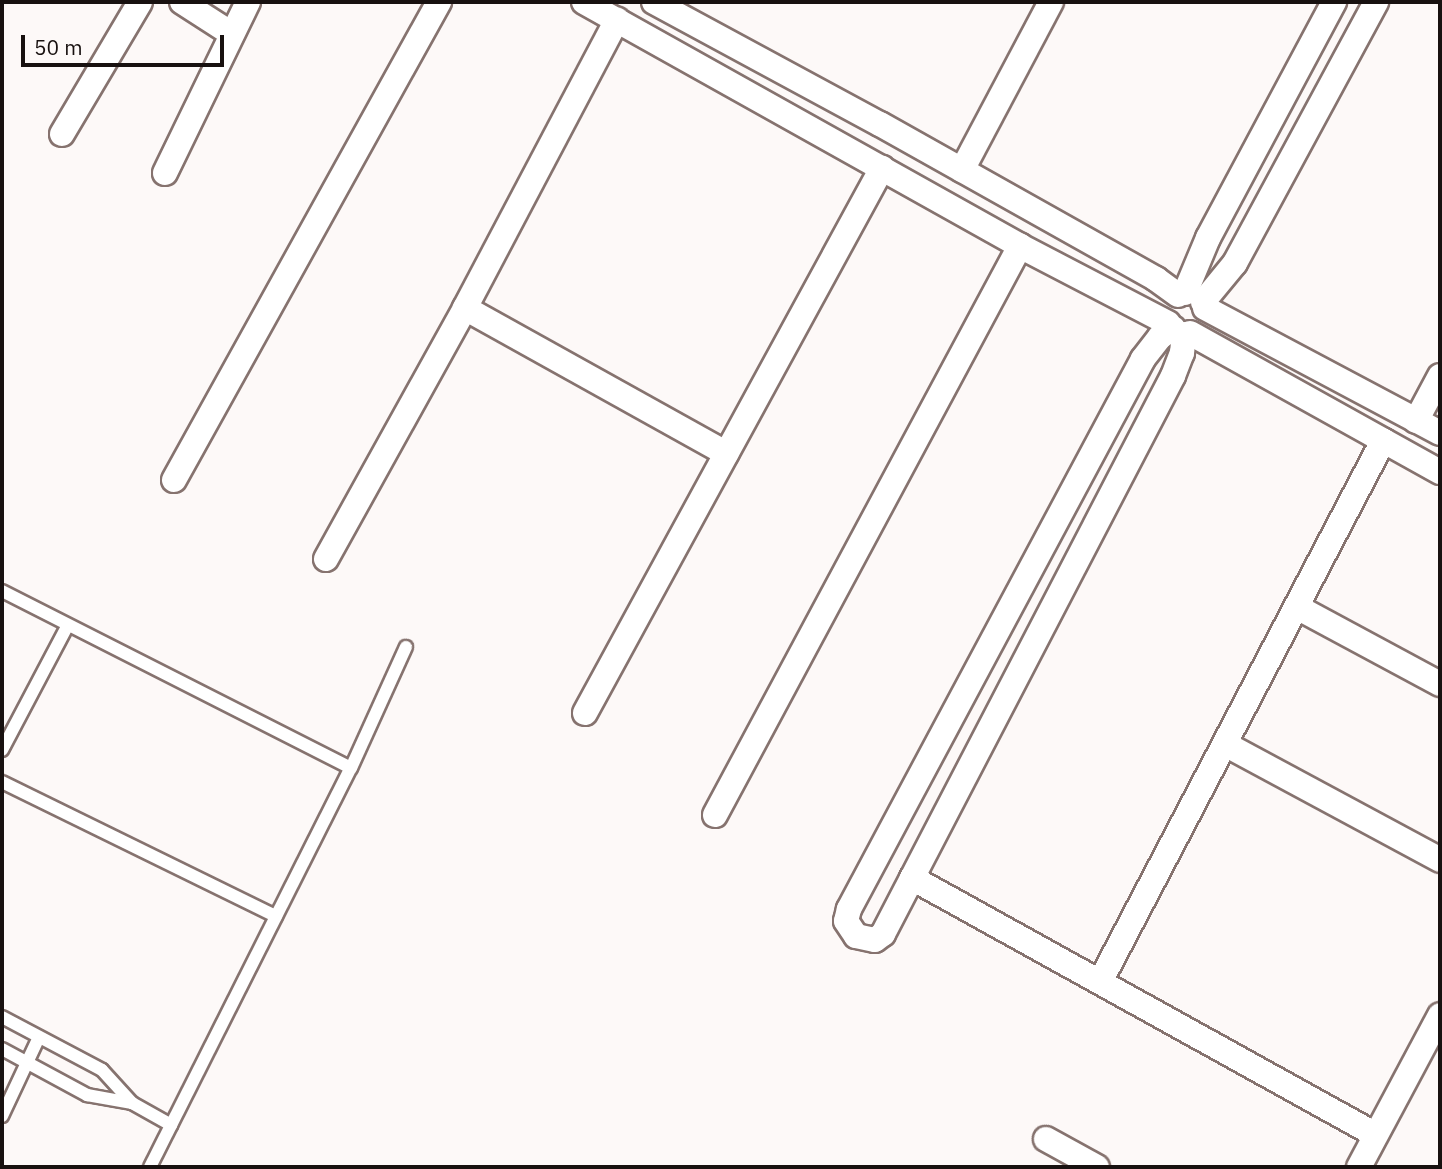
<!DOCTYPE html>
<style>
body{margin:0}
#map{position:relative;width:1442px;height:1169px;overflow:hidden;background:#fdf9f8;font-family:"IBM Plex Sans",sans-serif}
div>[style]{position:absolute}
.roads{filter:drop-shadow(2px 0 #86736f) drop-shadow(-2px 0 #86736f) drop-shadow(0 2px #86736f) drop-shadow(0 -2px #86736f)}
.service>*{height:12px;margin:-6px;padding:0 6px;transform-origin:6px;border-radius:6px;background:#fff}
.minor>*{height:24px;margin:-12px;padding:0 12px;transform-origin:12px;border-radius:12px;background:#fff}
span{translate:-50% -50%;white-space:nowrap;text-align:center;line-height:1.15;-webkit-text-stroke:7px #fdf9f8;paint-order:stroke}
.frame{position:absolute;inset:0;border:4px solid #181110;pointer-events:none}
.scale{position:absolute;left:21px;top:35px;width:203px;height:32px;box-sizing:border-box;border:4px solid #181110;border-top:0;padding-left:9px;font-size:21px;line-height:24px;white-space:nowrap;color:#181110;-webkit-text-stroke:5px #fdf9f8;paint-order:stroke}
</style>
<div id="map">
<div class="roads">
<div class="service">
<div style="left:2px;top:591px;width:391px;rotate:26.9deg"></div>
<div style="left:2px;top:750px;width:141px;rotate:-62.2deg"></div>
<div style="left:2px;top:782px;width:305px;rotate:26.1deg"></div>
<div style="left:2px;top:1017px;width:113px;rotate:27.9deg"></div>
<div style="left:102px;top:1070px;width:45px;rotate:47.7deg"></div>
<div style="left:132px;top:1103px;width:45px;rotate:29.4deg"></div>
<div style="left:2px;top:1049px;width:97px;rotate:28.4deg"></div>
<div style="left:87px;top:1095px;width:46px;rotate:10.1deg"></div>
<div style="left:2px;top:1116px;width:87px;rotate:-64.9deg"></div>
<div style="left:150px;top:1167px;width:447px;rotate:-63.3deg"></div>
<div style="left:351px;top:768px;width:133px;rotate:-65.6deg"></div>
</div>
<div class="minor">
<div style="left:182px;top:2px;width:59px;rotate:32.6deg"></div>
<div style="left:584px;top:2px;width:500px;rotate:29.2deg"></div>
<div style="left:1020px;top:246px;width:167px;rotate:27.5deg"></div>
<div style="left:654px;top:2px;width:257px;rotate:28.4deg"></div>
<div style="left:880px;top:124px;width:317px;rotate:29.3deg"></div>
<div style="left:1156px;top:279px;width:27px;rotate:36deg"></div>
<div style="left:62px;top:134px;width:153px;rotate:-59.4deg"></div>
<div style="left:962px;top:170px;width:190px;rotate:-62.1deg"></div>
<div style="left:165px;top:173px;width:190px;rotate:-64.1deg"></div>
<div style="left:1185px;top:293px;width:60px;rotate:-67.3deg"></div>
<div style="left:1208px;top:238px;width:268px;rotate:-61.9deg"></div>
<div style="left:1203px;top:302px;width:50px;rotate:-50.6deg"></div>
<div style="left:1235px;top:263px;width:297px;rotate:-61.6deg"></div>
<div style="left:465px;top:308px;width:299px;rotate:29.1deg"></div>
<div style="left:1205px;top:308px;width:266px;rotate:28deg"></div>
<div style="left:1173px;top:328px;width:16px;rotate:145deg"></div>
<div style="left:1160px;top:337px;width:28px;rotate:128deg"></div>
<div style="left:1143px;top:359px;width:624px;rotate:118.13deg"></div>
<div style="left:849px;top:909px;width:12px;rotate:104deg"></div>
<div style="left:846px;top:921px;width:18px;rotate:56deg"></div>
<div style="left:856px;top:936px;width:19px;rotate:12deg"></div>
<div style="left:875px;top:940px;width:10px;rotate:-37deg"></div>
<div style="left:883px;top:934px;width:629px;rotate:-62.54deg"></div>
<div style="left:1173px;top:376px;width:25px;rotate:-69deg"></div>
<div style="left:1182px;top:353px;width:19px;rotate:-84deg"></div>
<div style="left:1190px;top:333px;width:286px;rotate:29.1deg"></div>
<div style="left:1416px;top:421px;width:51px;rotate:-61.9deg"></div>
<div style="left:174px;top:480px;width:547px;rotate:-61deg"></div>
<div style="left:326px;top:559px;width:287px;rotate:-61deg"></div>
<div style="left:465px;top:308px;width:326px;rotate:-62.2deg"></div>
<div style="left:1297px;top:607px;width:162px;rotate:28.3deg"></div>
<div style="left:585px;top:713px;width:621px;rotate:-61.41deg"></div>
<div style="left:1225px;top:744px;width:244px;rotate:28.3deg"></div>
<div style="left:715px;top:815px;width:646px;rotate:-61.81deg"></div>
<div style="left:912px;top:878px;width:530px;rotate:28.98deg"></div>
<div style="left:1100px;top:982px;width:611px;rotate:-62.39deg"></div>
<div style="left:1046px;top:1139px;width:58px;rotate:28.8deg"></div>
<div style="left:1359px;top:1167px;width:172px;rotate:-61.9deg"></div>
</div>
</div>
<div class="frame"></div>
<div class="scale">50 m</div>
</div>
